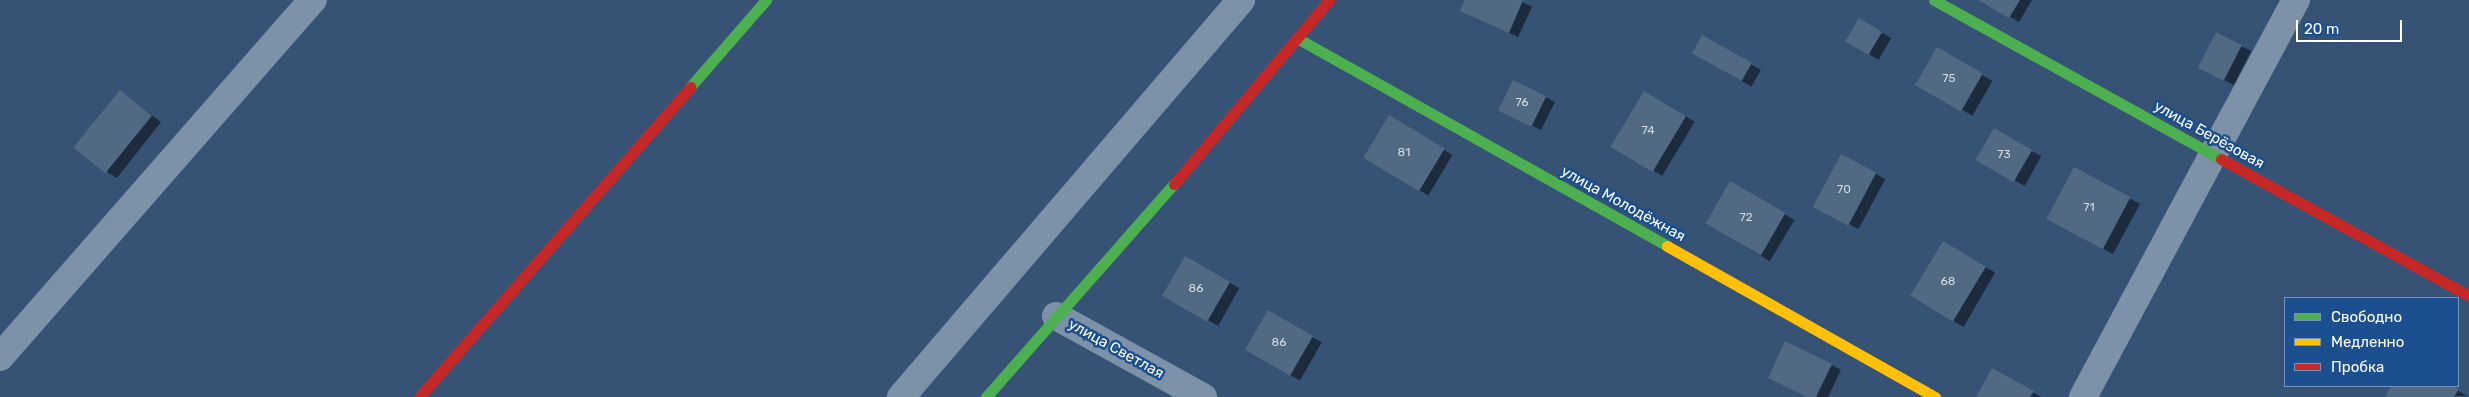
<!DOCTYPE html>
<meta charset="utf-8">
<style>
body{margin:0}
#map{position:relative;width:2469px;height:397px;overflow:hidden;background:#365274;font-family:Rubik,sans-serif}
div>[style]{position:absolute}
.shadow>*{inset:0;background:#0007;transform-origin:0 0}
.building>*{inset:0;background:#526984;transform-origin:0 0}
.street>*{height:28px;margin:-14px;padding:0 14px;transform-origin:14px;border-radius:14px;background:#7d92a8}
.fast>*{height:11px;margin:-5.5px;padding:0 5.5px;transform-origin:5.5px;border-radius:5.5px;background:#4caf50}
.slow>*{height:11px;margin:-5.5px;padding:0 5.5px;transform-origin:5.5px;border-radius:5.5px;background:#ffc107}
.jam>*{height:11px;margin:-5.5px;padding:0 5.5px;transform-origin:5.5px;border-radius:5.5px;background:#c62828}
span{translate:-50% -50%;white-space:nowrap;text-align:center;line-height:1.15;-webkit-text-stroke:5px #1b4f8f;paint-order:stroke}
.number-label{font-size:12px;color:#d4dae0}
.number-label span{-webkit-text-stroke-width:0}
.street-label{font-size:15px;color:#fff}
.legend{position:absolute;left:2284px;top:297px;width:175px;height:90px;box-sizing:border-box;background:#1b4f8f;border:1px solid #7695bc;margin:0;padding:6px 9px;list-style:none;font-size:15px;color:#fff}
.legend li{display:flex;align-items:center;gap:10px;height:25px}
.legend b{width:25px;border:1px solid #7695bc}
.scale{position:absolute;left:2296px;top:20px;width:106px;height:22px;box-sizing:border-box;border:2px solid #fff;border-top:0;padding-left:6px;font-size:15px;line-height:18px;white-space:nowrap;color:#fff;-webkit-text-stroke:4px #1b4f8f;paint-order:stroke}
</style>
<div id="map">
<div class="shadow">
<div style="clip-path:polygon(1466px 0,1519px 0,1532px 7px,1518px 37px,1471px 15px)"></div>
<div style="clip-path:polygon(1981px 0,2032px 0,2019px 22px)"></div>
<div style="left:1860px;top:20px;width:36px;height:25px;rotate:30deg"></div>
<div style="left:1702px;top:36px;width:68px;height:19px;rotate:30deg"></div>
<div style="clip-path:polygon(2241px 46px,2251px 51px,2234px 85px,2210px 73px)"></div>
<div style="left:1937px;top:49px;width:64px;height:40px;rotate:30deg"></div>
<div style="clip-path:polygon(1514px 81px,1555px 102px,1541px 130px,1509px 115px)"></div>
<div style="clip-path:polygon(120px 92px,161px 122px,117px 178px,107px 172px)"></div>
<div style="left:1645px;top:92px;width:58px;height:63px;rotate:31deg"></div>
<div style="left:1389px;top:117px;width:74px;height:47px;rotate:31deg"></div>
<div style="left:1994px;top:130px;width:54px;height:34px;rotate:29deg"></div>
<div style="left:1842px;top:156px;width:49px;height:57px;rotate:28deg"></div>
<div style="clip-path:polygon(2075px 169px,2140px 204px,2113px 254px,2057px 224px)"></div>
<div style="left:1731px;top:182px;width:74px;height:48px;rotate:31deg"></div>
<div style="left:1944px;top:243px;width:59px;height:63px;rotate:30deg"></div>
<div style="left:1185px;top:258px;width:62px;height:43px;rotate:29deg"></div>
<div style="left:1269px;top:312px;width:61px;height:44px;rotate:30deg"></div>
<div style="clip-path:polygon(1832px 365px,1841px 370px,1828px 397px,1808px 397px)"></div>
<div style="clip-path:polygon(1993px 369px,2041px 397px,1977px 397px)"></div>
<div style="clip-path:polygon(2393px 386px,2450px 386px,2467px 396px,2387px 397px)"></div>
</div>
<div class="building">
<div style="clip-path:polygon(1465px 0,1523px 0,1509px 33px,1460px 11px)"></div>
<div style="clip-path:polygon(1978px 0,2020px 0,2009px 18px)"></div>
<div style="left:1859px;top:18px;width:27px;height:27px;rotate:31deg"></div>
<div style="left:2216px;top:32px;width:29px;height:40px;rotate:27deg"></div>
<div style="left:1702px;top:35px;width:57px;height:21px;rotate:29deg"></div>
<div style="left:1937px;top:47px;width:53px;height:44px;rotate:30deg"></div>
<div style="left:1513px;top:80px;width:37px;height:34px;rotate:26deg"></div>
<div style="left:120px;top:90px;width:41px;height:74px;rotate:39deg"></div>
<div style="left:1644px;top:91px;width:49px;height:65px;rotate:31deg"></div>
<div style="left:1389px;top:115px;width:65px;height:50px;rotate:31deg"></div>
<div style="left:1994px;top:128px;width:44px;height:37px;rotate:30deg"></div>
<div style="left:1841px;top:154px;width:40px;height:60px;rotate:28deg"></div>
<div style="left:2074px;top:167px;width:64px;height:59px;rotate:28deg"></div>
<div style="left:1730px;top:181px;width:64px;height:49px;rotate:30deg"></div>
<div style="left:1943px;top:241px;width:50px;height:64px;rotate:31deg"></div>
<div style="left:1185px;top:256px;width:52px;height:46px;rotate:30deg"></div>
<div style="left:1268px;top:310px;width:52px;height:46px;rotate:30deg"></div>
<div style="clip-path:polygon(1785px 341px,1832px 364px,1816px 397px,1807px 397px,1768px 378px)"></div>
<div style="clip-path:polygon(1992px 368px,2034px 391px,2030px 397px,1976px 397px)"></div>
<div style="clip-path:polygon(2391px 386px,2453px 386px,2459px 389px,2454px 397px,2385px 397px)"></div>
</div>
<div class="street">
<div style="left:1056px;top:316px;width:168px;rotate:28.9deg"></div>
<div style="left:0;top:357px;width:475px;rotate:-48.8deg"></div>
<div style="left:901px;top:397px;width:523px;rotate:-49.42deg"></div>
<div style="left:2083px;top:397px;width:451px;rotate:-61.8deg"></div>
</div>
<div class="fast">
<div style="left:1934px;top:0;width:328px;rotate:29deg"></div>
<div style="left:1297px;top:38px;width:424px;rotate:29.3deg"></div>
<div style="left:690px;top:87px;width:116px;rotate:-48.9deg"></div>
<div style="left:986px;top:397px;width:284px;rotate:-48.6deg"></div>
</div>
<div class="slow">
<div style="left:1667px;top:246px;width:308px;rotate:29.4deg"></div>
</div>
<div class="jam">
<div style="left:2221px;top:159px;width:283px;rotate:28.9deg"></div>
<div style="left:1174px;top:184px;width:241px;rotate:-49.9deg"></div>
<div style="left:419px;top:397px;width:412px;rotate:-48.8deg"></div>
</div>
<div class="number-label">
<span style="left:1949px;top:79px">75</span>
<span style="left:1522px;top:103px">76</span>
<span style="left:1648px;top:131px">74</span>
<span style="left:1404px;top:153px">81</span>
<span style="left:2004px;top:155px">73</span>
<span style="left:1844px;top:190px">70</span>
<span style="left:2089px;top:208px">71</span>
<span style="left:1746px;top:218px">72</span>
<span style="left:1948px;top:282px">68</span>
<span style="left:1196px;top:289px">86</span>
<span style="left:1279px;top:343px">86</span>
</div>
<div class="street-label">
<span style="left:2209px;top:135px;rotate:29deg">улица Берёзовая</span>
<span style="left:1623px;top:204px;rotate:29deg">улица Молодёжная</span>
<span style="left:1116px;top:349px;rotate:29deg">улица Светлая</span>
</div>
<ul class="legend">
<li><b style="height:6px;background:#4caf50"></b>Свободно</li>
<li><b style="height:6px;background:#ffc107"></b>Медленно</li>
<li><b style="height:6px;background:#c62828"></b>Пробка</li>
</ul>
<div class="scale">20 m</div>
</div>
